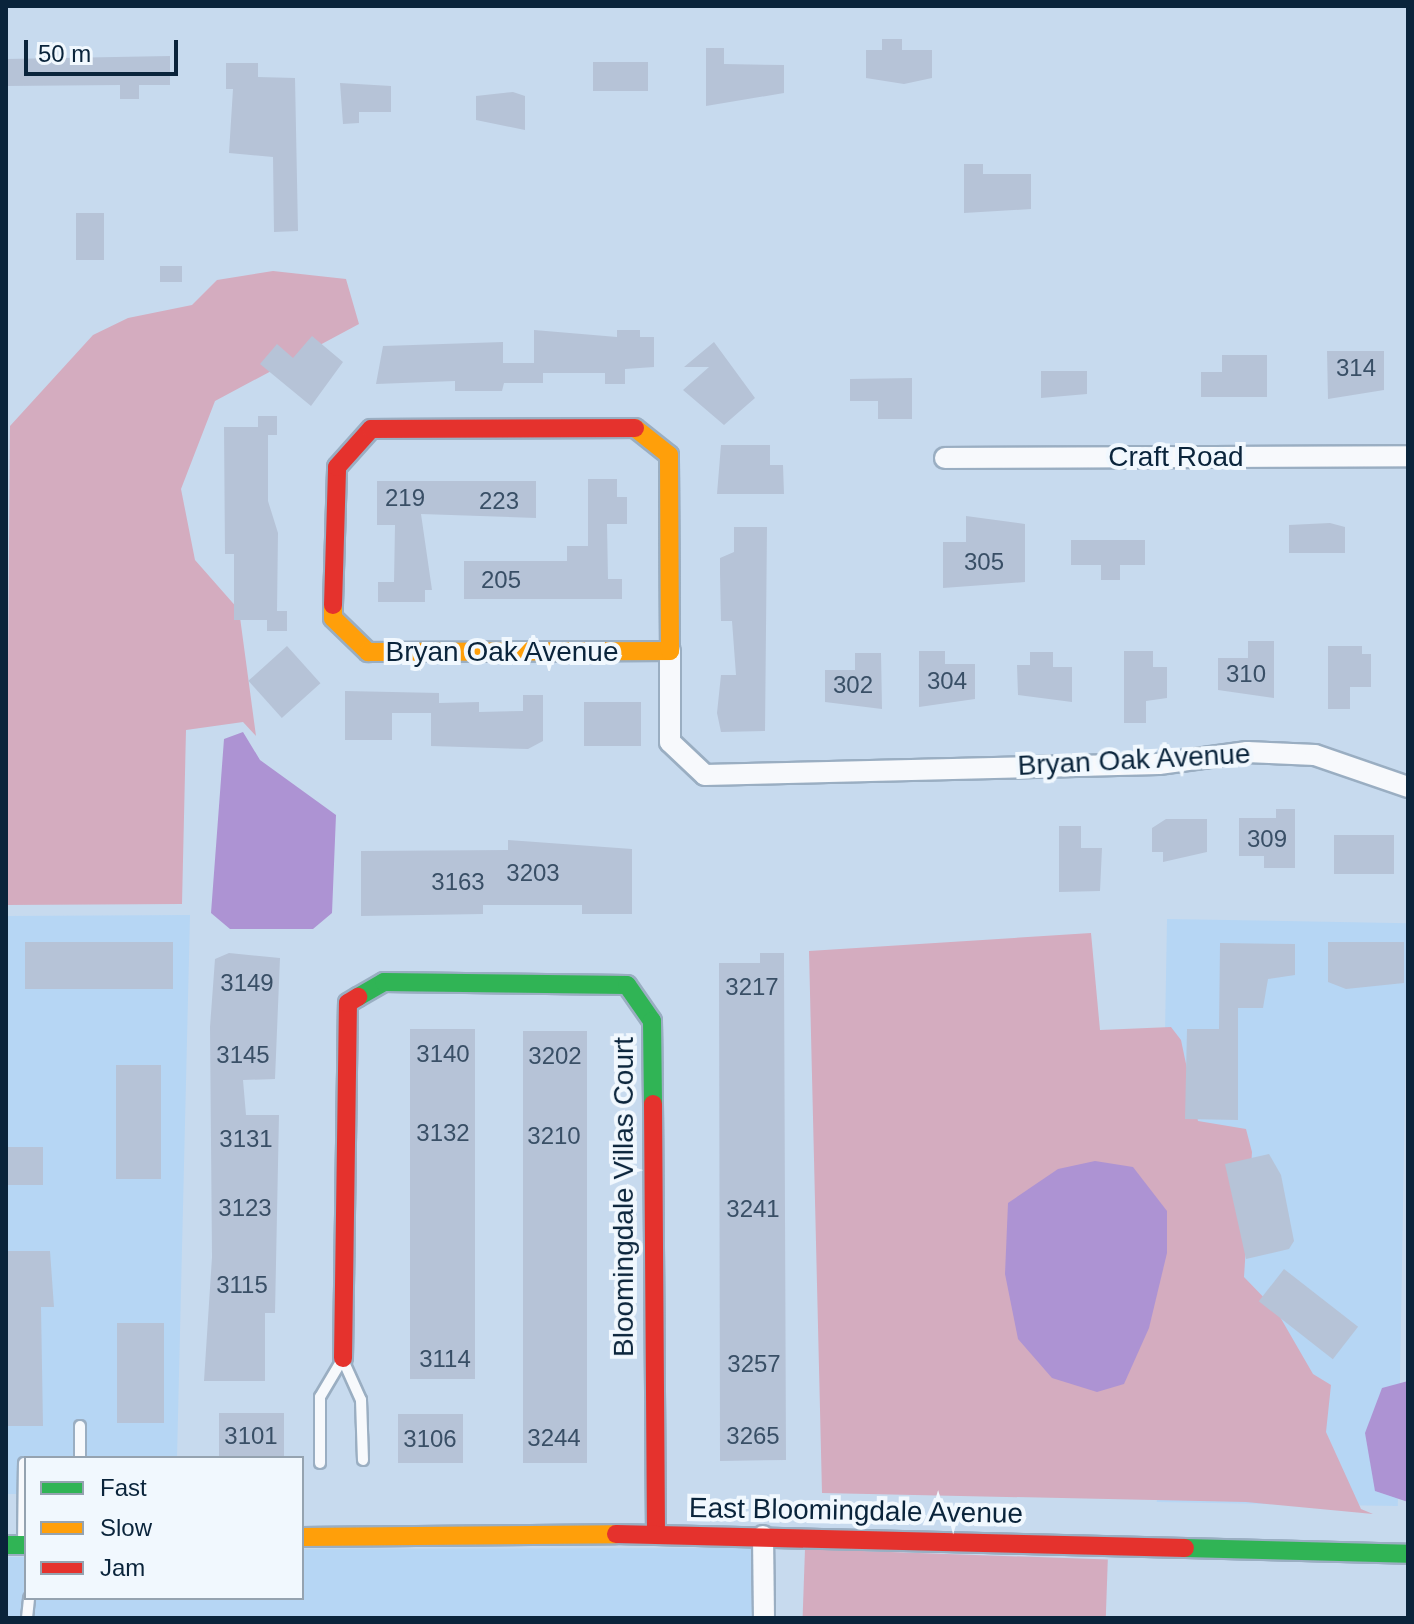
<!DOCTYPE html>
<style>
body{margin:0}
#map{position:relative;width:1414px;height:1624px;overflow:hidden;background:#c7daee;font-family:Arial,sans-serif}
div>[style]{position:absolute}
.built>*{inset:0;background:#b6d6f4;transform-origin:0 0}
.green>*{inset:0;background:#d4acbf;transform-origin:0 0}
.water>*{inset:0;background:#ad93d3}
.building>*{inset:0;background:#b6c3d7;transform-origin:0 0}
.roads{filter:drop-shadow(2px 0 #9aaec2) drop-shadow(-2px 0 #9aaec2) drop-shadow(0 2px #9aaec2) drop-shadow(0 -2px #9aaec2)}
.lane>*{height:10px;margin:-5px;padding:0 5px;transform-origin:5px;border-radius:5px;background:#f7f9fc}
.street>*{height:20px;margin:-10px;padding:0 10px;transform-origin:10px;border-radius:10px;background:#f7f9fc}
.fast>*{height:18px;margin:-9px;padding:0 9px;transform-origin:9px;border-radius:9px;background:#30b455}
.slow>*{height:18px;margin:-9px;padding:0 9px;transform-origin:9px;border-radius:9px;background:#ff9f0a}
.jam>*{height:18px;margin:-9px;padding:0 9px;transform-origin:9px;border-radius:9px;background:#e5322d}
span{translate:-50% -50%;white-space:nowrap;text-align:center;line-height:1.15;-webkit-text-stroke:8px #f1f8fe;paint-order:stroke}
.number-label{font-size:24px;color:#394f66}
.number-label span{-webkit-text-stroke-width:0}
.street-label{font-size:28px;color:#0a243b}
.frame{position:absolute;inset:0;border:8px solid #0a243b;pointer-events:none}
.legend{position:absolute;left:24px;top:1456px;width:280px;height:144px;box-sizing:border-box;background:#f1f8fe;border:2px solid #95a3b0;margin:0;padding:10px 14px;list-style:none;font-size:24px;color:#0a243b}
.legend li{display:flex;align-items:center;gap:16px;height:40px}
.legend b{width:40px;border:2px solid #95a3b0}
.scale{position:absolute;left:24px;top:40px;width:154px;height:36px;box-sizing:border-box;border:4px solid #0a243b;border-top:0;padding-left:10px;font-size:24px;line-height:28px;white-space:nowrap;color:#0a243b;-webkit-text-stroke:6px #f1f8fe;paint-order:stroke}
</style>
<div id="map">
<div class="built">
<div style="clip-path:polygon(190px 915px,177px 1458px,26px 1458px,26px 1494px,6px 1494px,6px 916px)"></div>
<div style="left:1167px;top:919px;width:241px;height:583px;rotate:1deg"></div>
<div style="clip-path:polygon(753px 1548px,754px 1618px,6px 1618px,6px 1557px,26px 1557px,26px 1598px,302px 1598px,302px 1549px)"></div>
</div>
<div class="green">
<div style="clip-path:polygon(273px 271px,346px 279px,359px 324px,215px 401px,181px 489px,195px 560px,239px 610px,256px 736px,243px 722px,186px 730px,182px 904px,6px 905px,10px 426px,93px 335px,128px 318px,192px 305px,217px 280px)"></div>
<div style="clip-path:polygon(1091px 933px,1100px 1030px,1171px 1027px,1181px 1040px,1198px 1121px,1246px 1129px,1252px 1152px,1244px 1277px,1276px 1310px,1313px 1374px,1331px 1385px,1326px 1432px,1361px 1509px,1373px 1514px,1246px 1502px,822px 1493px,809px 951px)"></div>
<div style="left:805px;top:1549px;width:303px;height:69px;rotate:2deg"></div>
</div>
<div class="water">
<div style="clip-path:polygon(243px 732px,260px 760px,336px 815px,332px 913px,313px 929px,230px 929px,211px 913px,224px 739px)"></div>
<div style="clip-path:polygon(1095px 1161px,1133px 1167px,1167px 1211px,1167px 1253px,1149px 1328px,1124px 1384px,1097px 1392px,1052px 1378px,1018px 1339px,1005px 1274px,1008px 1203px,1058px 1169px)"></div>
<div style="clip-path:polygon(1408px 1381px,1408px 1502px,1375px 1491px,1365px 1433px,1382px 1388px)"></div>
</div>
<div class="building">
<div style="clip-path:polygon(882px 39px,902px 39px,902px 50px,932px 50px,932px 78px,904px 84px,866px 78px,866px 50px,882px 50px)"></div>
<div style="clip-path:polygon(706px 48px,724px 48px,724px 64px,784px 65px,784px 93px,706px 106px)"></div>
<div style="clip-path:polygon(170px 56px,170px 85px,139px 85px,139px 99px,120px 99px,120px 85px,6px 86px,6px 59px)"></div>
<div style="left:648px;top:62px;width:29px;height:55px;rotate:90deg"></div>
<div style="clip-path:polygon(226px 63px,258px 63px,258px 77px,295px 78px,298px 231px,274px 232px,273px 157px,229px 153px,233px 89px,226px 89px)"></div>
<div style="clip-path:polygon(340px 83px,391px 86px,391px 112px,359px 112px,359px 123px,343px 124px)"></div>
<div style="clip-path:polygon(513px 92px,525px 96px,525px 130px,476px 120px,476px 96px)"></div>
<div style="clip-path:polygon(964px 164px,983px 164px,983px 174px,1031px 174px,1031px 209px,964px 213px)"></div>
<div style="left:76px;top:213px;width:28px;height:47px"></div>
<div style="left:182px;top:266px;width:16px;height:22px;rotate:90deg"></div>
<div style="clip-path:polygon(534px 330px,617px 337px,617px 330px,640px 330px,640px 337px,654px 337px,654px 367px,625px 369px,625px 384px,605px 384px,605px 373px,543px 373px,543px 383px,504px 383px,502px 391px,455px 391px,455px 381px,376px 384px,383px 346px,503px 342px,503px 363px,534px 363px)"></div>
<div style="clip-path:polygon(312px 336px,343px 362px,311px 406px,260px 364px,277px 344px,293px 358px)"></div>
<div style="clip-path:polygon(714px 342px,755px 398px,724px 425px,683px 390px,709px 367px,684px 367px)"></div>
<div style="clip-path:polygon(1327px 351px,1384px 351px,1384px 390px,1328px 399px)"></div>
<div style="clip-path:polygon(1222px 355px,1267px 355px,1267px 397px,1201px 397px,1201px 372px,1222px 372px)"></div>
<div style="clip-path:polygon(1041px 371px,1087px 371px,1087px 394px,1041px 398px)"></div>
<div style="clip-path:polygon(912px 378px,912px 419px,878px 419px,878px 401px,850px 401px,850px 379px)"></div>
<div style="clip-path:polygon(258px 416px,277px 416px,277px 435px,268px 435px,268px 501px,278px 533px,277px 611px,287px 611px,287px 631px,267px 631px,267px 620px,234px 620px,234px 554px,225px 554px,224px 427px,258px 427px)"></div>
<div style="clip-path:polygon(721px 445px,770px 445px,770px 465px,783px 465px,784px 494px,717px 494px)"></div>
<div style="clip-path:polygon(588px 479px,617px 479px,617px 497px,627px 497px,627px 524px,607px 524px,608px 579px,622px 579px,622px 599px,464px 599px,464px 561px,567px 561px,567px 546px,588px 546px)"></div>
<div style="clip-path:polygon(377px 481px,536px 481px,536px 518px,421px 514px,432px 590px,425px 590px,425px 602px,378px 602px,378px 582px,394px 582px,395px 525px,377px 525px)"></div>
<div style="clip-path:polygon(966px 516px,1025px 524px,1025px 582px,943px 588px,943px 542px,966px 542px)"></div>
<div style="clip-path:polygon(1330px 523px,1345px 527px,1345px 553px,1289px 553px,1289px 525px)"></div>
<div style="clip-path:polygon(734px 527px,767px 527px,765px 731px,721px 732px,717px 713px,721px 675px,736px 675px,732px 621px,721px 621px,720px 574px,720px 558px,734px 552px)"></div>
<div style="clip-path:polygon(1071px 540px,1145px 540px,1145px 565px,1120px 565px,1120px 580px,1101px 580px,1101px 565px,1071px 565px)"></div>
<div style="clip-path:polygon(1248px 641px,1274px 641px,1274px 698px,1218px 690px,1218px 658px,1248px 658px)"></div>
<div style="left:287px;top:646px;width:50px;height:52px;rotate:48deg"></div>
<div style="clip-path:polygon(1328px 646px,1362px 646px,1362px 654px,1371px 654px,1371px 687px,1350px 687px,1350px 709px,1328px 709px)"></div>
<div style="clip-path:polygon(919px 651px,945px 651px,945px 664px,975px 664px,975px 699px,919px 707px)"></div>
<div style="clip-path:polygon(1124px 651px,1153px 651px,1153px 667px,1167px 667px,1167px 698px,1146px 701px,1146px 723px,1124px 723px)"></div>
<div style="clip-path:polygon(1030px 652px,1053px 652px,1053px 667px,1072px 667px,1072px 702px,1018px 695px,1017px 665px,1030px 665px)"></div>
<div style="clip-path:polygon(855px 653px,881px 653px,882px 709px,825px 702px,825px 670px,855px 670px)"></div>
<div style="clip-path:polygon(345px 691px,439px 693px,439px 703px,479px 702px,479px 712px,523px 711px,523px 695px,543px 695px,543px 741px,528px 749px,431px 746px,431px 713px,392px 713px,392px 740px,345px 740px)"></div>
<div style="left:584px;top:702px;width:57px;height:44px"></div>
<div style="clip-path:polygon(1276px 809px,1295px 809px,1295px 868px,1264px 868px,1264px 856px,1239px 856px,1239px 818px,1276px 818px)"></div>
<div style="clip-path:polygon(1166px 819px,1207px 819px,1207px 852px,1163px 862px,1163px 852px,1152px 852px,1152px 828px)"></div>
<div style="clip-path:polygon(1059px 826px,1081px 826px,1081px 848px,1102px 848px,1100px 891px,1059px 892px)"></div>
<div style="left:1394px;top:835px;width:39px;height:60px;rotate:90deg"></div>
<div style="clip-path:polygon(508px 840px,632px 849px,632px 914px,582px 914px,582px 905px,483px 905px,483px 914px,361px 916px,361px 851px,508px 850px)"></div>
<div style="left:25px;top:942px;width:148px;height:47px"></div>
<div style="clip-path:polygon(1328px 942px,1404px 942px,1404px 983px,1346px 989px,1328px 982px)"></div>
<div style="clip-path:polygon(1220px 943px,1295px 944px,1295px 975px,1268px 979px,1263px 1008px,1238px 1008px,1238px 1120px,1185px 1119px,1187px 1029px,1219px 1029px)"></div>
<div style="clip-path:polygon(229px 953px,280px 958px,275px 1079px,243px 1080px,246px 1115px,279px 1115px,275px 1313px,265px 1313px,265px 1381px,204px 1381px,212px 1257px,210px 1027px,215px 959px)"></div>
<div style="clip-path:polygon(760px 953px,784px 953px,784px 962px,786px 1460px,720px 1461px,719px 963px,760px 963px)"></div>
<div style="left:410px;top:1029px;width:65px;height:350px"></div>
<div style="left:523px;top:1031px;width:64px;height:432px"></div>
<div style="left:116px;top:1065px;width:45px;height:114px"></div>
<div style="left:6px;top:1147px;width:37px;height:38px"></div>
<div style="clip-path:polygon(1269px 1154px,1281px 1175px,1294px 1241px,1289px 1249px,1246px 1259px,1225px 1164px)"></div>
<div style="clip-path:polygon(6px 1251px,50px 1251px,54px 1307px,41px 1307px,43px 1426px,6px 1426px)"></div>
<div style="left:1284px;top:1269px;width:94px;height:41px;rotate:38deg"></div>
<div style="left:117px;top:1323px;width:47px;height:100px"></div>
<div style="left:284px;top:1413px;width:45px;height:65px;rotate:90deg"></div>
<div style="left:398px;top:1414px;width:65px;height:49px"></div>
</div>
<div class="roads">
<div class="lane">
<div style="left:343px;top:1360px;width:44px;rotate:65.8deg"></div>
<div style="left:361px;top:1400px;width:60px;rotate:88.1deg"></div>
<div style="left:80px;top:1426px;width:32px;rotate:90deg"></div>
<div style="left:320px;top:1463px;width:66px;rotate:-90deg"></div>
<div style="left:320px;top:1397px;width:43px;rotate:-59.3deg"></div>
<div style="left:23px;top:1543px;width:80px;rotate:-89.3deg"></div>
<div style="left:27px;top:1618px;width:20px;rotate:-84deg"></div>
</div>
<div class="street">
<div style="left:945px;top:458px;width:463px;rotate:-0.2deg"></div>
<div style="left:670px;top:651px;width:91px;rotate:90deg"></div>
<div style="left:670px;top:742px;width:48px;rotate:43.3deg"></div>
<div style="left:705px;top:775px;width:454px;rotate:-1.4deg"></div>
<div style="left:1159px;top:764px;width:89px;rotate:-7.8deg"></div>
<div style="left:1247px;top:752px;width:68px;rotate:2.5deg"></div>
<div style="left:1315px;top:755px;width:98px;rotate:19deg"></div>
<div style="left:763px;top:1536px;width:82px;rotate:89.3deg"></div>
</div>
<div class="fast">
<div style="left:358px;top:997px;width:30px;rotate:-30deg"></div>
<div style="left:384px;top:982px;width:243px;rotate:0.7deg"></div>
<div style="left:627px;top:985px;width:44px;rotate:55.2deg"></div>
<div style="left:652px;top:1021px;width:83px;rotate:89.3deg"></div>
<div style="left:6px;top:1545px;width:20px"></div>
<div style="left:1185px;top:1548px;width:223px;rotate:1.5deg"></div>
</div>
<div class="slow">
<div style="left:333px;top:605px;width:13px;rotate:90deg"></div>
<div style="left:333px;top:618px;width:49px;rotate:44.2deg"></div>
<div style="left:368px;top:652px;width:302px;rotate:-0.2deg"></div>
<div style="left:670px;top:651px;width:196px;rotate:-90.3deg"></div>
<div style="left:669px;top:455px;width:43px;rotate:-141.5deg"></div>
<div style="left:302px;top:1537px;width:314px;rotate:-0.5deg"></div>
</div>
<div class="jam">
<div style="left:333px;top:605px;width:138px;rotate:-88.3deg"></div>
<div style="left:337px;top:467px;width:51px;rotate:-48.2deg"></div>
<div style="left:371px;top:429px;width:264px;rotate:-0.2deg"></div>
<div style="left:653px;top:1104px;width:430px;rotate:89.6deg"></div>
<div style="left:343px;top:1358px;width:355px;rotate:-89.2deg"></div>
<div style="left:348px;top:1003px;width:12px;rotate:-31deg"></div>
<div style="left:616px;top:1534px;width:569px;rotate:1.41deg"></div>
</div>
</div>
<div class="number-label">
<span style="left:1356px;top:368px">314</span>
<span style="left:405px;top:498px">219</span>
<span style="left:499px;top:501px">223</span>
<span style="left:984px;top:562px">305</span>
<span style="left:501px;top:580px">205</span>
<span style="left:1246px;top:674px">310</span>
<span style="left:947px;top:681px">304</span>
<span style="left:853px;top:685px">302</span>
<span style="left:1267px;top:839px">309</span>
<span style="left:533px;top:873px">3203</span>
<span style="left:458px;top:882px">3163</span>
<span style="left:247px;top:983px">3149</span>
<span style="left:752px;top:987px">3217</span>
<span style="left:443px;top:1054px">3140</span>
<span style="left:243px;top:1055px">3145</span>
<span style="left:555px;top:1056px">3202</span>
<span style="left:443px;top:1133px">3132</span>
<span style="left:554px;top:1136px">3210</span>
<span style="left:246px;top:1139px">3131</span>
<span style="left:245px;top:1208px">3123</span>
<span style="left:753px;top:1209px">3241</span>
<span style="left:242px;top:1285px">3115</span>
<span style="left:445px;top:1359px">3114</span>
<span style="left:754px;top:1364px">3257</span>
<span style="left:251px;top:1436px">3101</span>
<span style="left:753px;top:1436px">3265</span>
<span style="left:554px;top:1438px">3244</span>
<span style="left:430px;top:1439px">3106</span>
</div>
<div class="street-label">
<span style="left:1176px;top:457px">Craft Road</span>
<span style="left:502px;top:652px">Bryan Oak Avenue</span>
<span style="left:1134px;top:760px;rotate:-3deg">Bryan Oak Avenue</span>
<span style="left:624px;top:1197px;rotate:-90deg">Bloomingdale Villas Court</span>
<span style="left:856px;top:1511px;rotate:1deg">East Bloomingdale Avenue</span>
</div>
<div class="frame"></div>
<ul class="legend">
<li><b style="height:10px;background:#30b455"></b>Fast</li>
<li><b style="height:10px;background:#ff9f0a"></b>Slow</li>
<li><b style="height:10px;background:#e5322d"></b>Jam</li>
</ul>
<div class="scale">50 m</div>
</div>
